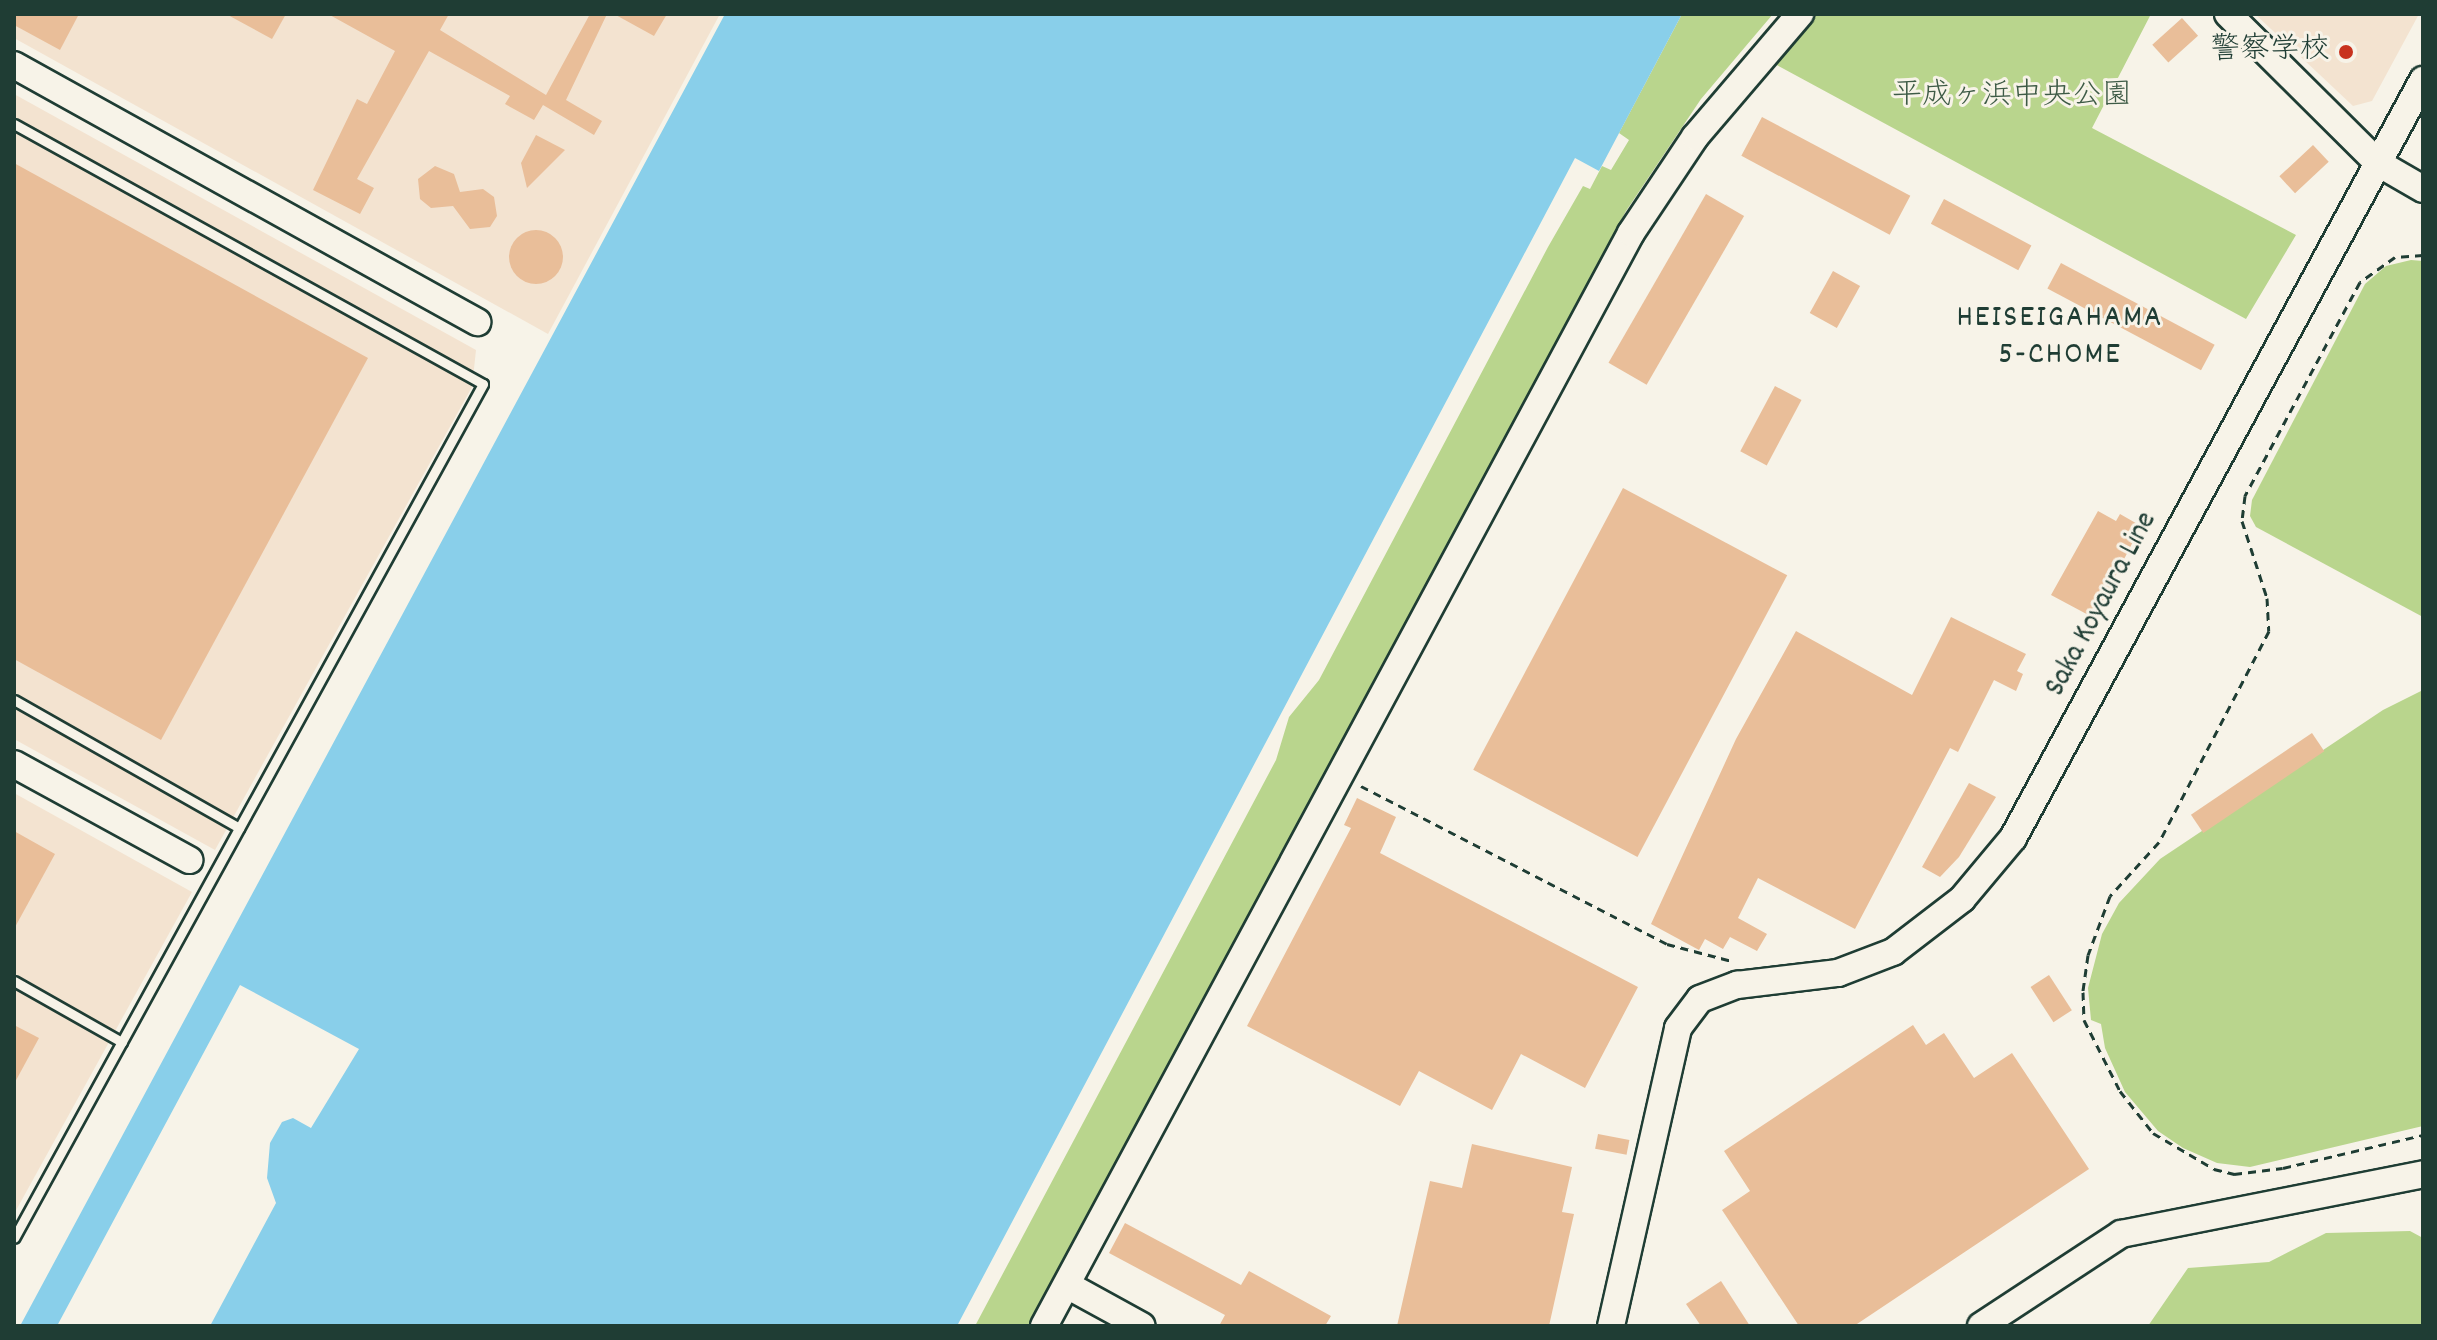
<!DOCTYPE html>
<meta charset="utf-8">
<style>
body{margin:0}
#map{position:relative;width:2437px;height:1340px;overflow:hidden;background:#f7f3e8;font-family:Dekko,"Klee One",sans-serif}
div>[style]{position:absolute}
.built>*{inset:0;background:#f3e3d0}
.green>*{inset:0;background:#b9d58d}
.water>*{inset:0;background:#89cfea}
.building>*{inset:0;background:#e9be99;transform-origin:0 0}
.round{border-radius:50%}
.path>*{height:3px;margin-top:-1.5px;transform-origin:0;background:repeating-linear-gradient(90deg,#1f3d34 0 8px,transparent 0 14px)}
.roads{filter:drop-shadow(2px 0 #1f3d34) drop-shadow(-2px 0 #1f3d34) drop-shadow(0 2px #1f3d34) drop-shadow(0 -2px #1f3d34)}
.lane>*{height:9px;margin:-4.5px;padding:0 4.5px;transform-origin:4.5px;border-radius:4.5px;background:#f7f3e8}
.secondary>*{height:26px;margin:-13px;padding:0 13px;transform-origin:13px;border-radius:13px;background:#f7f3e8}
.dots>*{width:22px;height:22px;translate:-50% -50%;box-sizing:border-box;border:4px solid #f7f3e8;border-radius:50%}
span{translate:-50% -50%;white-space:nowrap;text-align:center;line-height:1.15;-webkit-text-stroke:6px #f7f3e8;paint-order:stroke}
.poi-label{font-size:30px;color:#1f3d34}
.right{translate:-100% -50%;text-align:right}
.park-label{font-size:30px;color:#3e5b46}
.street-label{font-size:30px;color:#1f3d34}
.neighbourhood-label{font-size:32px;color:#1f3d34;letter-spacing:2px}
.frame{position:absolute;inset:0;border:16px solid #1f3d34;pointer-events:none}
</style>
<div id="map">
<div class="built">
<div style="clip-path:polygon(14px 14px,720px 14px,548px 334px,14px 38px)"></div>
<div style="clip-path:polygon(2255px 14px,2419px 14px,2372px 101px,2353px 106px)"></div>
<div style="clip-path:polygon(14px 94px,476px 350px,472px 387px,215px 850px,14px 739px)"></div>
<div style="clip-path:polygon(14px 793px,192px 892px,14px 1214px)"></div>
</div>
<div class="green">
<div style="clip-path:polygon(1682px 14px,1773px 14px,1701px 99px,1626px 211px,1031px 1326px,975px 1326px,1276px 760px,1289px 717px,1319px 680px,1548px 247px,1583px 186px,1590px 189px,1602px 166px,1611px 170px,1629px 140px,1619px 133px)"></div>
<div style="clip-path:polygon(1816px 14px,2151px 14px,2092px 128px,2296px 235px,2246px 319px,1771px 62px)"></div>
<div style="clip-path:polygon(2411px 260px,2423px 261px,2423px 617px,2256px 527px,2250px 516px,2252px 500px,2365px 284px,2386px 266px)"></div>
<div style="clip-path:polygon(2423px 690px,2423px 1126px,2250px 1167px,2217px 1163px,2183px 1148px,2158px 1131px,2125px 1092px,2105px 1048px,2101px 1024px,2091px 1020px,2088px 988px,2102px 934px,2119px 903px,2160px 859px,2383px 710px)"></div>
<div style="clip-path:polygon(2410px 1231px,2423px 1238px,2423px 1326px,2148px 1326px,2188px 1268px,2269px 1262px,2326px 1233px)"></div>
</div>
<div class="water">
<div style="clip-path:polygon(725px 14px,1682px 14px,1599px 171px,1575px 158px,957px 1326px,210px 1326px,276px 1203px,267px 1178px,270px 1143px,282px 1122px,293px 1118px,311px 1128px,359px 1049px,240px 985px,57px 1326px,20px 1326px)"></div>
</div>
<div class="building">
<div style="clip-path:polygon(14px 14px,79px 14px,60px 50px,14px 25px)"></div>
<div style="clip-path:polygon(226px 14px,286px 14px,272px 39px)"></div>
<div style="clip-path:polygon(328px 14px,449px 14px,440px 30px,546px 95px,590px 14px,607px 14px,566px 100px,602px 121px,594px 135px,543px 105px,534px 120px,505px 104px,510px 96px,429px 51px,357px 179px,374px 188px,360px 214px,313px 190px,357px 99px,367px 104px,395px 51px)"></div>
<div style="clip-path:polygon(614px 14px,667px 14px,654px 36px)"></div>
<div style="left:2182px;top:18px;width:24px;height:40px;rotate:48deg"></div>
<div style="left:1762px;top:117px;width:168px;height:44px;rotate:28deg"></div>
<div style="clip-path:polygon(536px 135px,565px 150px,527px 188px,521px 163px)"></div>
<div style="left:2313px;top:145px;width:23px;height:46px;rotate:47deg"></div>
<div style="clip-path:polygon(14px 163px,368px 358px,161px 740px,14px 659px)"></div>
<div style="clip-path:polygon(435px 166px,454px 174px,460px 192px,483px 189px,494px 197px,497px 216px,490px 227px,470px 229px,453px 206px,431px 208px,420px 199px,418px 179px)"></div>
<div style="left:1706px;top:194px;width:44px;height:195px;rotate:30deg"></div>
<div style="left:1944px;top:199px;width:99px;height:28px;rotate:28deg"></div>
<div class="round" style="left:509px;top:230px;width:54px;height:54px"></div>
<div style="left:2061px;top:263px;width:174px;height:29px;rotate:28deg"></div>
<div style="left:1833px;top:271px;width:31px;height:48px;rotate:29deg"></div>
<div style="left:1775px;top:386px;width:30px;height:74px;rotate:28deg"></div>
<div style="left:1623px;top:488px;width:186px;height:319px;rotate:28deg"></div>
<div style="clip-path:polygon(2098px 511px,2116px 521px,2120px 514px,2141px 526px,2094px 618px,2051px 595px)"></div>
<div style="clip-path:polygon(1951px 617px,2026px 654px,2017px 671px,2023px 674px,2016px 691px,1994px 680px,1958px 752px,1950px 748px,1855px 929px,1758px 878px,1738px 918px,1767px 934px,1757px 951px,1730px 937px,1723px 949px,1705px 939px,1699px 950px,1651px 924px,1736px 739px,1796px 631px,1912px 695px)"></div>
<div style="left:2312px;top:733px;width:22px;height:146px;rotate:56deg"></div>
<div style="clip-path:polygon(1969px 783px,1996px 797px,1959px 857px,1940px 877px,1922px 867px)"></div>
<div style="clip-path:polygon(1357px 798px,1396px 817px,1380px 853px,1638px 987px,1585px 1088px,1521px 1054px,1492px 1110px,1419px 1071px,1400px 1106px,1247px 1026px,1351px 828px,1344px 825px)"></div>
<div style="clip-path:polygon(14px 831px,55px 854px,14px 929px)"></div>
<div style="left:2049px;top:975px;width:42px;height:22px;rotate:57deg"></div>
<div style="clip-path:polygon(14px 1025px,39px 1038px,14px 1084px)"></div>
<div style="clip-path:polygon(1913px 1025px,1926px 1045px,1944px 1033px,1974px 1078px,2012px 1053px,2089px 1169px,1854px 1326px,1799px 1326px,1722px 1210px,1750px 1191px,1724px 1151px)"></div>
<div style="left:1598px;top:1134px;width:32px;height:15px;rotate:11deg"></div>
<div style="clip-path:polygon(1472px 1144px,1572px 1167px,1562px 1212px,1574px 1214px,1549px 1326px,1397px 1326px,1430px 1181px,1462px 1188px)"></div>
<div style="clip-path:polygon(1125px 1223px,1241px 1285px,1249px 1271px,1331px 1316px,1325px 1326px,1219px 1326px,1225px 1315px,1109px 1253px)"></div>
<div style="clip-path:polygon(1721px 1281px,1750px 1326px,1701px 1326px,1686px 1304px)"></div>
</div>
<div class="path">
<div style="left:2423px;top:255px;width:28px;rotate:176deg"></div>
<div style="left:2395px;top:257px;width:43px;rotate:144.5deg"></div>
<div style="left:2360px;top:282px;width:243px;rotate:118.3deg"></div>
<div style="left:2245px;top:496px;width:25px;rotate:97deg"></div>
<div style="left:2242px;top:521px;width:81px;rotate:72deg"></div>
<div style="left:2267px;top:598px;width:33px;rotate:87deg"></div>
<div style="left:2269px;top:631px;width:238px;rotate:117.5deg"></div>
<div style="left:2159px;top:842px;width:73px;rotate:132.2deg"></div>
<div style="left:2110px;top:896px;width:63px;rotate:110.4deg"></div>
<div style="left:2088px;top:955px;width:37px;rotate:98deg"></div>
<div style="left:2083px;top:992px;width:28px;rotate:88deg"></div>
<div style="left:2084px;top:1020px;width:80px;rotate:63.1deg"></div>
<div style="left:2120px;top:1091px;width:53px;rotate:51.8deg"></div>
<div style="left:2153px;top:1133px;width:71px;rotate:30.5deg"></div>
<div style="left:2214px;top:1169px;width:21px;rotate:14deg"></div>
<div style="left:2234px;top:1174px;width:49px;rotate:-7deg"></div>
<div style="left:2283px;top:1168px;width:144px;rotate:-13.3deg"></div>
<div style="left:1361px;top:786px;width:344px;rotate:27.3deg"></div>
<div style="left:1667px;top:944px;width:67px;rotate:14.7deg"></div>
</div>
<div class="roads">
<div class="lane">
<div style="left:14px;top:124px;width:536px;rotate:29deg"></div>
<div style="left:483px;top:384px;width:974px;rotate:118.77deg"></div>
<div style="left:14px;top:700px;width:259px;rotate:29.6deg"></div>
<div style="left:14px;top:981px;width:124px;rotate:29.5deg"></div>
</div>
<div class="secondary">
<div style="left:2228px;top:14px;width:211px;rotate:44.8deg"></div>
<div style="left:2378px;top:163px;width:52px;rotate:30deg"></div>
<div style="left:14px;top:65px;width:530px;rotate:29.03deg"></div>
<div style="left:14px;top:764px;width:200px;rotate:28.7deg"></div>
<div style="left:1067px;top:1285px;width:85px;rotate:28.7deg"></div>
<div style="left:1044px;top:1326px;width:1241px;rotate:-61.76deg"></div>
<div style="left:1631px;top:233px;width:115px;rotate:-56.3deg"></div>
<div style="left:1695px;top:137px;width:162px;rotate:-49.5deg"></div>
<div style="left:1611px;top:1326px;width:305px;rotate:-77.3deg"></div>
<div style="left:1678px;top:1028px;width:36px;rotate:-53deg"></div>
<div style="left:1700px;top:999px;width:40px;rotate:-21deg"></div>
<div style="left:1737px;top:985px;width:102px;rotate:-6.8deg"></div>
<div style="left:1838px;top:973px;width:59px;rotate:-20.9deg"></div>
<div style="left:1893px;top:952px;width:87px;rotate:-37.5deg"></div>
<div style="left:1962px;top:899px;width:80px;rotate:-50.1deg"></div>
<div style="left:2013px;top:838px;width:862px;rotate:-61.59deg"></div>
<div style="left:1981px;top:1326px;width:168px;rotate:-33.3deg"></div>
<div style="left:2121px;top:1234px;width:308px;rotate:-11.2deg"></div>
</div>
</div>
<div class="dots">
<div style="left:2346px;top:52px;background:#c8321e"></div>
</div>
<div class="poi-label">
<span class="right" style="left:2330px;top:52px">警察学校</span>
</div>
<div class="park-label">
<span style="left:2012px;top:98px">平成ヶ浜中央公園</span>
</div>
<div class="street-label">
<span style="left:2103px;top:605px;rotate:-62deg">Saka Koyaura Line</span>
</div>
<div class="neighbourhood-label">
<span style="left:2060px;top:338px">HEISEIGAHAMA<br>5-CHOME</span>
</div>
<div class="frame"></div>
</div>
